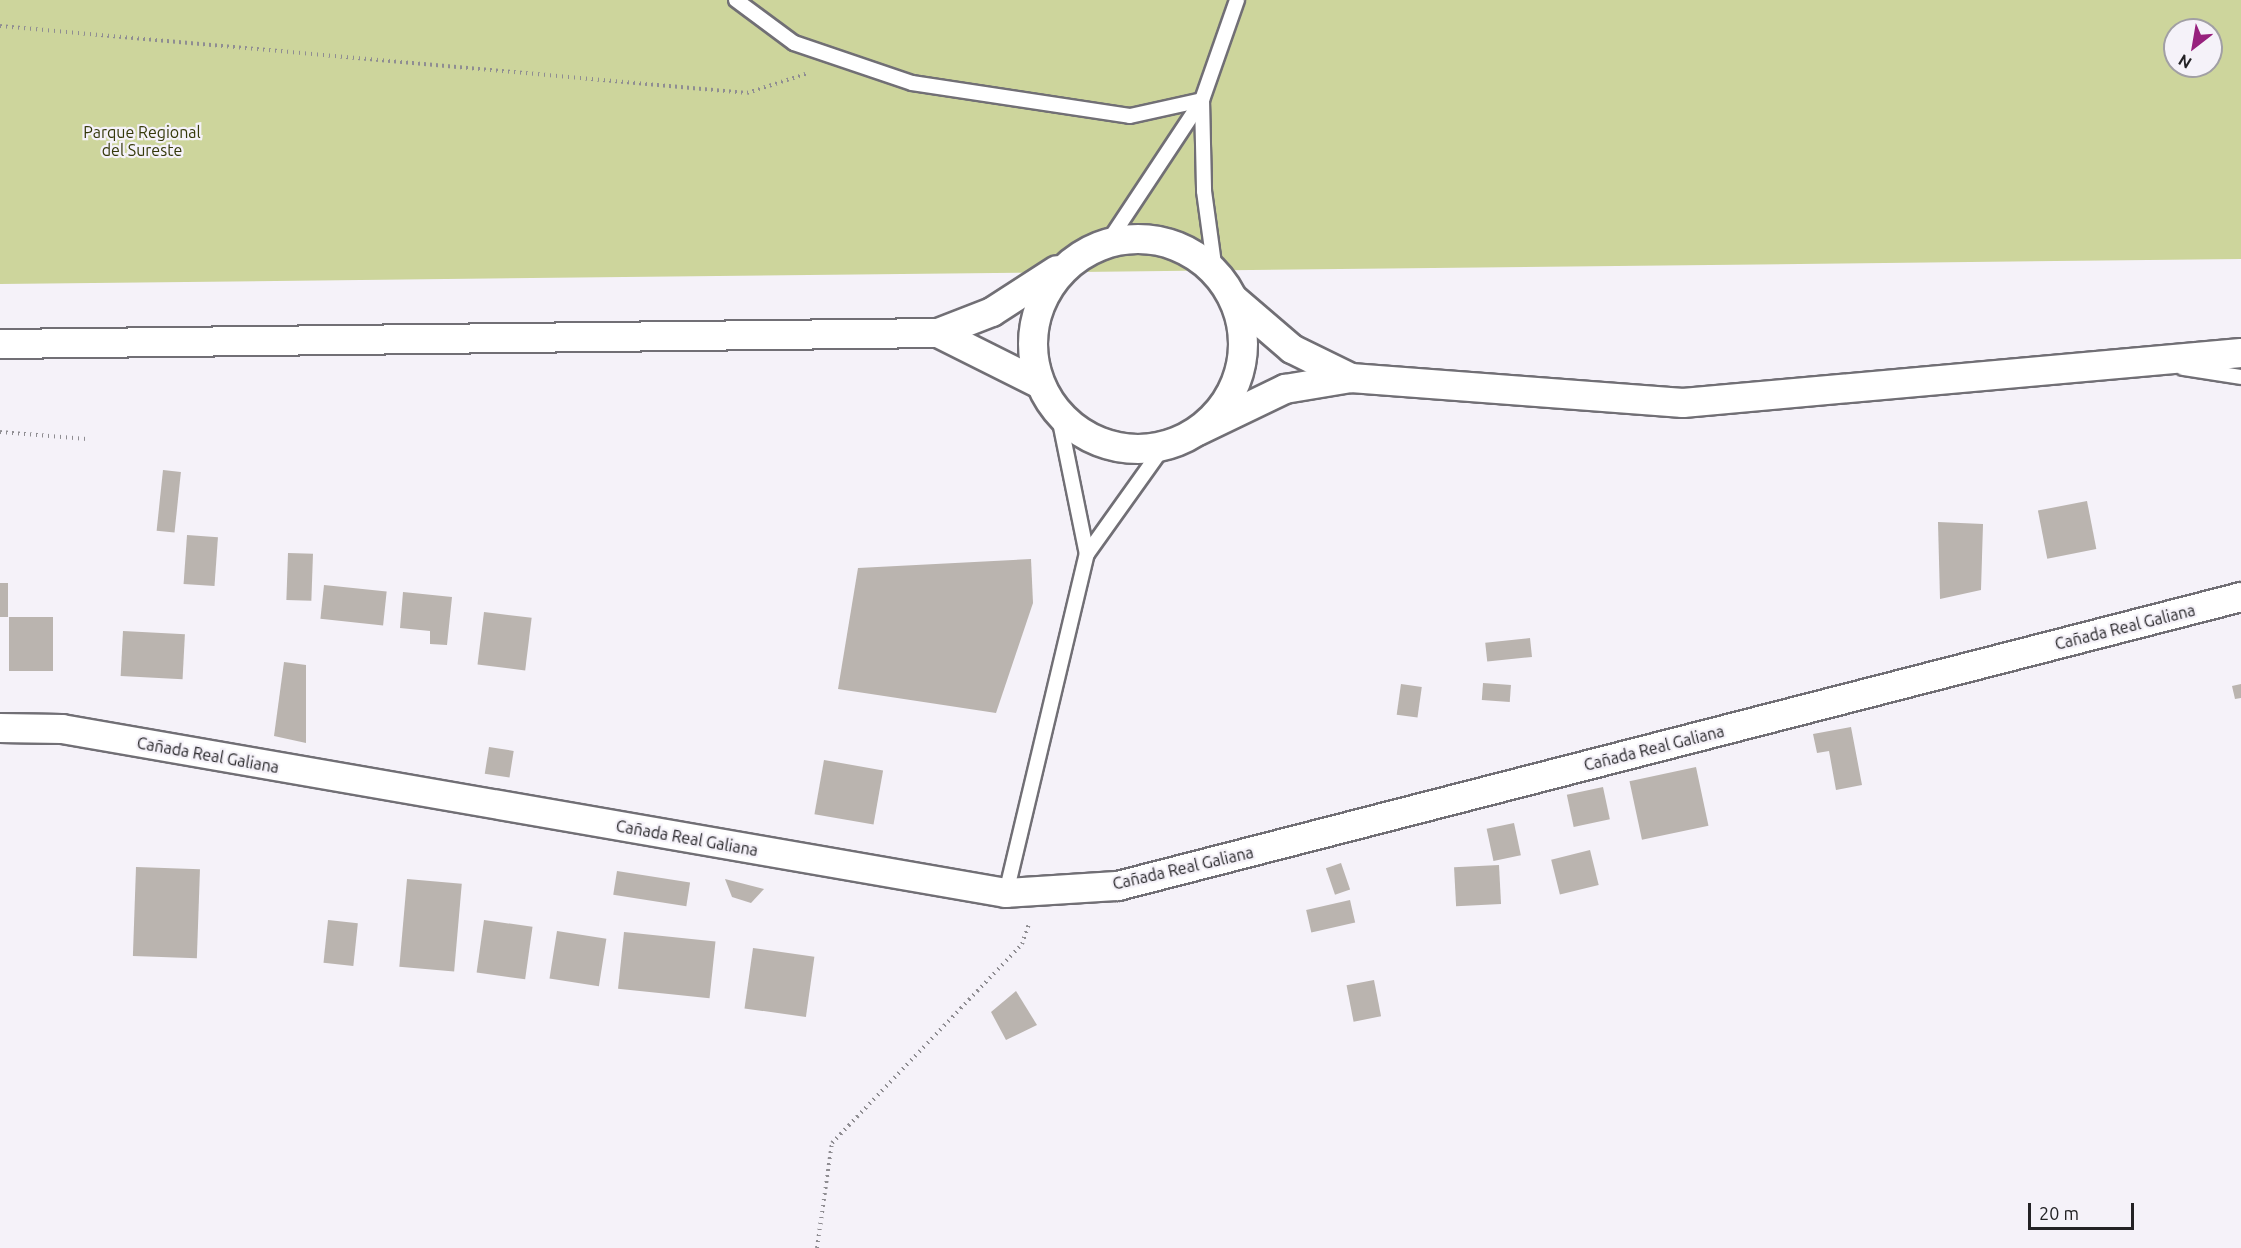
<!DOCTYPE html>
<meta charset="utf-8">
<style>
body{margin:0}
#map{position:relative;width:2241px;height:1248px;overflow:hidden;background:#f5f2f9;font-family:Ubuntu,sans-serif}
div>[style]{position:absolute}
.green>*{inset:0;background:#cdd59c}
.building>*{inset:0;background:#bab4af;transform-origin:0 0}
.path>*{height:4px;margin-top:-2px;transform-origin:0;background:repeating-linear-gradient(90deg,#8f8d92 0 1.5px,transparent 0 6px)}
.roads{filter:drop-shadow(2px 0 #716f75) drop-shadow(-2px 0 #716f75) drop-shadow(0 2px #716f75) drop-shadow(0 -2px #716f75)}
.lane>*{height:14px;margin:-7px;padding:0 7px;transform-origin:7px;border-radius:7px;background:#fff}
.street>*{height:28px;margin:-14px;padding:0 14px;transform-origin:14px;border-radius:14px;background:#fff}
.street>.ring{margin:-14px;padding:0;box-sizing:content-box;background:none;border:28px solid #fff;border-radius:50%}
span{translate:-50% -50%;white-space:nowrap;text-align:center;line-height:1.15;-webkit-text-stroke:4.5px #f5f2f9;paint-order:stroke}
.park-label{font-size:16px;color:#35390a}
.street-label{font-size:16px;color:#232225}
.north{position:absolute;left:2163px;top:18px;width:60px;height:60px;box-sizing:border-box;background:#f5f2f9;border:2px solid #a19fa4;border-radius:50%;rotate:211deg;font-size:16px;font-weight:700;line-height:24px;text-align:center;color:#232225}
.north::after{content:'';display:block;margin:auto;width:21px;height:27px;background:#97217d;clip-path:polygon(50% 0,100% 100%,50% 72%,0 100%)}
.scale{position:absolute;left:2028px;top:1203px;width:106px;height:27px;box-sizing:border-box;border:3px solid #232225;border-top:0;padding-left:8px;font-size:18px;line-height:21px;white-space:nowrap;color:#232225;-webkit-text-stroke:4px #f5f2f9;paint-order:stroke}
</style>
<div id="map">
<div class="green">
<div style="clip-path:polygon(evenodd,0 0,2241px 0,2241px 259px,0 284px,0 0,2175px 30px,2211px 30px,2211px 66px,2175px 66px,2175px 30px)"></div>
</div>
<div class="building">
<div style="left:163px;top:470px;width:18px;height:61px;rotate:6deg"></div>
<div style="left:2087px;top:501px;width:49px;height:50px;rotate:79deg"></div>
<div style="clip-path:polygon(1938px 522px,1983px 524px,1981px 590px,1940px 599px)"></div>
<div style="left:187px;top:535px;width:31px;height:49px;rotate:4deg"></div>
<div style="left:288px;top:553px;width:25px;height:47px;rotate:2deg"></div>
<div style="clip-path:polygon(1031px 559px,1033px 603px,996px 713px,838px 689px,858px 568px)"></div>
<div style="left:0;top:583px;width:8px;height:34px"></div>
<div style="left:324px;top:585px;width:63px;height:34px;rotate:6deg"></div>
<div style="clip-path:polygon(403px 592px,452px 597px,447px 645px,430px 644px,430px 631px,400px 628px)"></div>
<div style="left:484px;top:612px;width:48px;height:53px;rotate:7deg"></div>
<div style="left:9px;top:617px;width:44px;height:54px"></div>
<div style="left:123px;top:631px;width:62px;height:45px;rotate:3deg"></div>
<div style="left:1530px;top:638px;width:19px;height:45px;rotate:84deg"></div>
<div style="clip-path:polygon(284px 662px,306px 665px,306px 743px,274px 736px)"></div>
<div style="left:1483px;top:683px;width:28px;height:17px;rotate:4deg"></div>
<div style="left:1401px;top:684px;width:21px;height:31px;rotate:8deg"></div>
<div style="clip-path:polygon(2241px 684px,2241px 698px,2235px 699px,2232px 686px)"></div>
<div style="clip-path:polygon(1851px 727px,1862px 785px,1836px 790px,1829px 751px,1817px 753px,1813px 734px)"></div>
<div style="left:489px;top:747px;width:25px;height:27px;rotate:9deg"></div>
<div style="left:824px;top:760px;width:60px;height:55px;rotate:10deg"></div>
<div style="left:1696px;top:767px;width:60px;height:68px;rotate:78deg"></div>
<div style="left:1603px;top:787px;width:33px;height:37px;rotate:78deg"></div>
<div style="left:1514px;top:823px;width:33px;height:28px;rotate:78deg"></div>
<div style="left:1590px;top:850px;width:36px;height:40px;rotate:76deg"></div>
<div style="left:1341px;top:863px;width:28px;height:16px;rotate:71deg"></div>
<div style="left:1499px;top:865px;width:39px;height:45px;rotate:87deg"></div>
<div style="left:136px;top:867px;width:64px;height:89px;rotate:2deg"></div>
<div style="left:617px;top:871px;width:74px;height:24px;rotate:9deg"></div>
<div style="left:407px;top:879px;width:55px;height:88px;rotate:5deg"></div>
<div style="clip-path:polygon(725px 879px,764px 889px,751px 903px,732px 897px)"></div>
<div style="left:1350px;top:900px;width:23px;height:45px;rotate:77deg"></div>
<div style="left:328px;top:920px;width:30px;height:43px;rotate:6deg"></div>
<div style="left:484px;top:920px;width:49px;height:53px;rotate:8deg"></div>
<div style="left:557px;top:931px;width:50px;height:48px;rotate:9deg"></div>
<div style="left:624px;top:932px;width:92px;height:57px;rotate:6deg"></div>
<div style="left:753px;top:948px;width:62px;height:61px;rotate:8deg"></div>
<div style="left:1374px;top:980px;width:37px;height:28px;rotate:79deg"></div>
<div style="clip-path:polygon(1016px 991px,1037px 1025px,1006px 1040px,991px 1012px)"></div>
</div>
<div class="path">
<div style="left:0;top:26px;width:750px;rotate:5.13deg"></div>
<div style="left:747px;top:93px;width:62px;rotate:-17.9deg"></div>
<div style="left:0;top:432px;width:87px;rotate:4.6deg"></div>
<div style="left:817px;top:1248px;width:106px;rotate:-81.9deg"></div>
<div style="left:832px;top:1143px;width:275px;rotate:-46.3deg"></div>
<div style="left:1022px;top:944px;width:21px;rotate:-71deg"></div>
</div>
<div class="roads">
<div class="lane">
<div style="left:736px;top:0;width:72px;rotate:36.6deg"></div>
<div style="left:794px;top:43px;width:125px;rotate:18.7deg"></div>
<div style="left:912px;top:83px;width:220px;rotate:8.6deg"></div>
<div style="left:1130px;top:116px;width:74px;rotate:-12.5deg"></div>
<div style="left:1202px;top:100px;width:106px;rotate:-70.7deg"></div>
<div style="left:1108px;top:242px;width:170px;rotate:-56.5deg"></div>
<div style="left:1202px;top:100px;width:91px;rotate:88.7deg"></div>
<div style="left:1204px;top:191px;width:81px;rotate:82.2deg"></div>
<div style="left:2183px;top:368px;width:59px;rotate:8.8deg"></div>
<div style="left:1058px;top:412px;width:145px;rotate:78.5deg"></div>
<div style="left:1087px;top:554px;width:133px;rotate:-54.5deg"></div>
<div style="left:1006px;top:893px;width:349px;rotate:-76.6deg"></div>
</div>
<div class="street">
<div class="ring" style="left:1033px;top:239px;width:182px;height:182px"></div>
<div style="left:1235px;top:300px;width:75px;rotate:40.7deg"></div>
<div style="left:1292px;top:349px;width:66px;rotate:26.2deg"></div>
<div style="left:0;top:344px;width:938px;rotate:-0.67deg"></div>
<div style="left:1040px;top:384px;width:114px;rotate:-153.4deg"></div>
<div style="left:938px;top:333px;width:58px;rotate:-21.3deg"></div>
<div style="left:992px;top:312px;width:77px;rotate:-32.9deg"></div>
<div style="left:1198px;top:431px;width:97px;rotate:-25.8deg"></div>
<div style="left:1285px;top:389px;width:67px;rotate:-9.5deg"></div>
<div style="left:1351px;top:378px;width:333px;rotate:4.3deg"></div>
<div style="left:1683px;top:403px;width:560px;rotate:-5.12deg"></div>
<div style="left:0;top:728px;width:62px;rotate:0.9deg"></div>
<div style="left:62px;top:729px;width:958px;rotate:9.86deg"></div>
<div style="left:1006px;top:893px;width:112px;rotate:-3.6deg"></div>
<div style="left:1118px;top:886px;width:1160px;rotate:-14.43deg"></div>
</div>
</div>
<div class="park-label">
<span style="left:142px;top:141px">Parque Regional<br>del Sureste</span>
</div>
<div class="street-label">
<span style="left:2125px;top:627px;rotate:-14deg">Cañada Real Galiana</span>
<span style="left:1654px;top:748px;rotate:-14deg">Cañada Real Galiana</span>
<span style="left:208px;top:755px;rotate:10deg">Cañada Real Galiana</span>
<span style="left:687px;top:838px;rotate:10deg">Cañada Real Galiana</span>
<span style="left:1183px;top:868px;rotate:-13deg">Cañada Real Galiana</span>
</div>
<div class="north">N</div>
<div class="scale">20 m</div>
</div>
